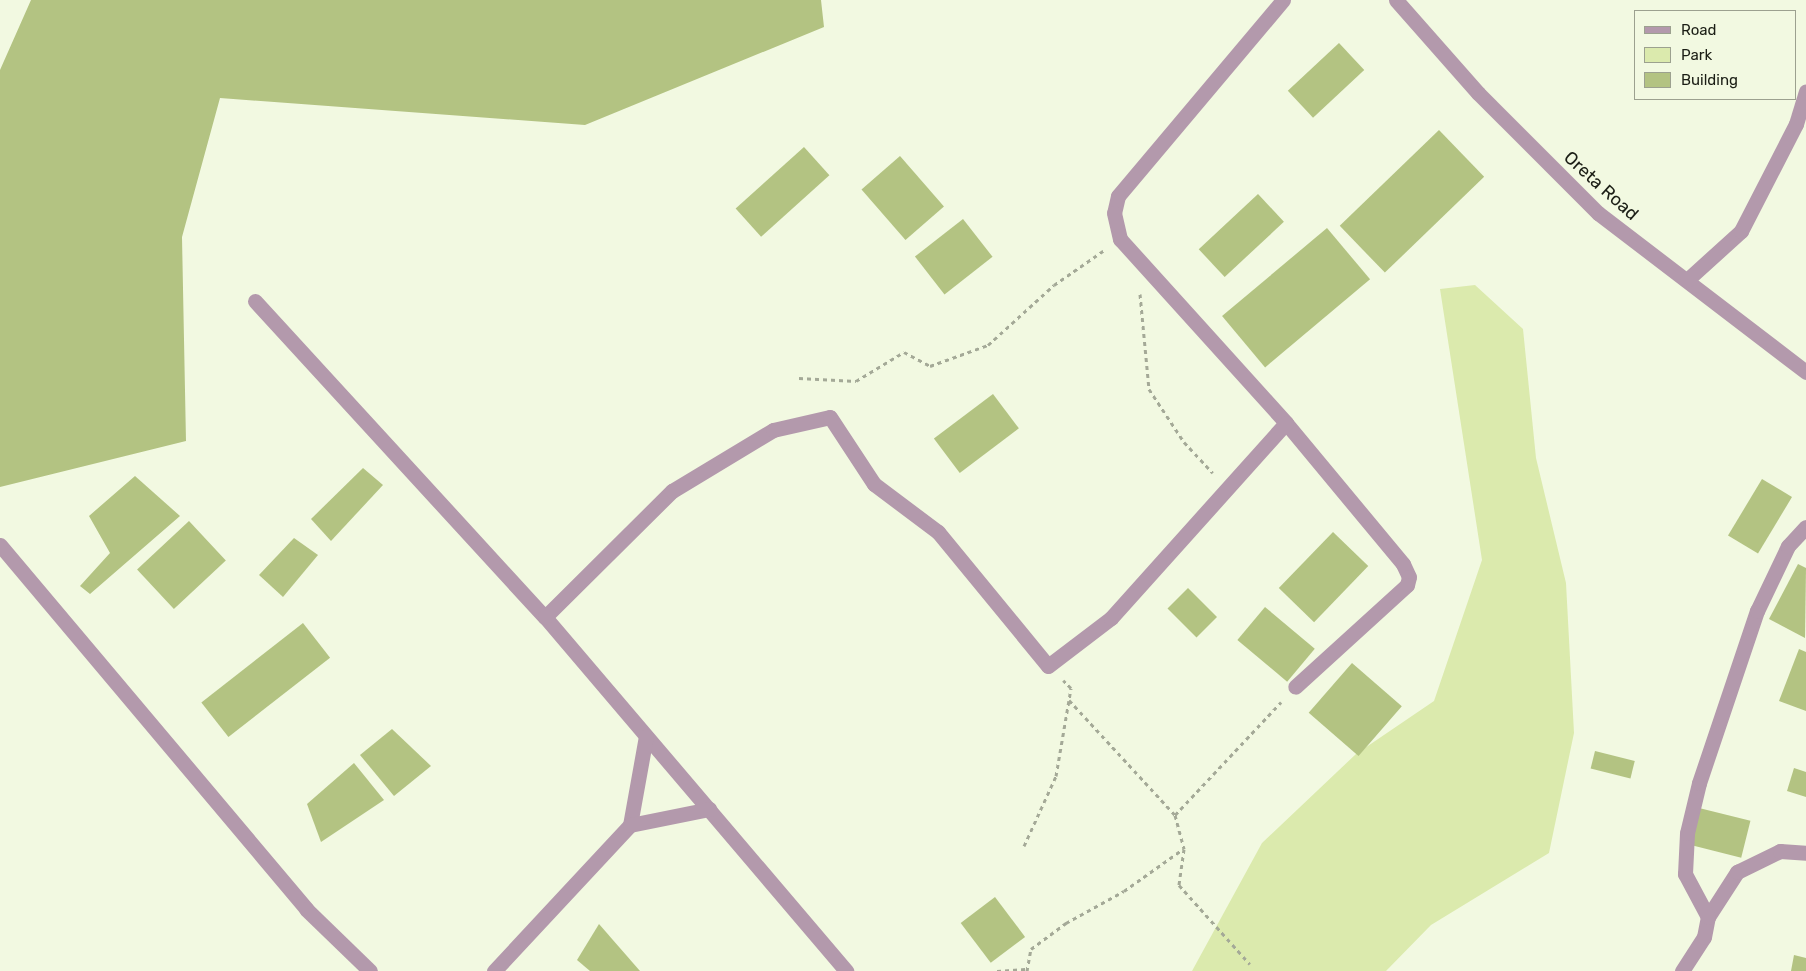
<!DOCTYPE html>
<style>
body{margin:0}
#map{position:relative;width:1806px;height:971px;overflow:hidden;background:#f2f9e1;font-family:Rubik,sans-serif}
div>[style]{position:absolute}
.green>*{inset:0;background:#dbeaad}
.building>*{inset:0;background:#b3c382;transform-origin:0 0}
.path>*{height:3px;margin-top:-1.5px;transform-origin:0;background:repeating-linear-gradient(90deg,#a4a997 0 4px,transparent 0 8px)}
.minor>*{height:15px;margin:-7.5px;padding:0 7.5px;transform-origin:7.5px;border-radius:7.5px;background:#b399ac}
span{translate:-50% -50%;white-space:nowrap;text-align:center;line-height:1.15;-webkit-text-stroke:5px #f2f9e1;paint-order:stroke}
.street-label{font-size:18px;color:#1b1e15}
.legend{position:absolute;left:1634px;top:10px;width:162px;height:90px;box-sizing:border-box;background:#f2f9e1;border:1px solid #9ca18f;margin:0;padding:6px 9px;list-style:none;font-size:15px;color:#1b1e15}
.legend li{display:flex;align-items:center;gap:10px;height:25px}
.legend b{width:25px;border:1px solid #9ca18f}
</style>
<div id="map">
<div class="green">
<div style="clip-path:polygon(1475px 285px,1523px 329px,1536px 458px,1566px 583px,1574px 733px,1549px 853px,1431px 925px,1386px 971px,1192px 971px,1262px 843px,1356px 754px,1434px 701px,1482px 560px,1440px 289px)"></div>
</div>
<div class="building">
<div style="clip-path:polygon(31px 0,821px 0,824px 27px,585px 125px,220px 98px,182px 237px,186px 441px,0 487px,0 70px)"></div>
<div style="left:1339px;top:43px;width:37px;height:70px;rotate:47deg"></div>
<div style="left:1439px;top:130px;width:65px;height:138px;rotate:46deg"></div>
<div style="left:804px;top:147px;width:38px;height:92px;rotate:48deg"></div>
<div style="left:900px;top:156px;width:67px;height:51px;rotate:49deg"></div>
<div style="left:1258px;top:194px;width:38px;height:81px;rotate:47deg"></div>
<div style="left:963px;top:219px;width:48px;height:61px;rotate:52deg"></div>
<div style="left:1327px;top:228px;width:67px;height:137px;rotate:50deg"></div>
<div style="left:993px;top:394px;width:43px;height:74px;rotate:53deg"></div>
<div style="clip-path:polygon(363px 468px,383px 485px,331px 541px,311px 519px)"></div>
<div style="clip-path:polygon(135px 476px,180px 516px,90px 594px,80px 586px,110px 553px,89px 516px)"></div>
<div style="left:1762px;top:479px;width:35px;height:66px;rotate:31deg"></div>
<div style="left:189px;top:521px;width:54px;height:71px;rotate:47deg"></div>
<div style="left:1333px;top:532px;width:49px;height:78px;rotate:44deg"></div>
<div style="clip-path:polygon(294px 538px,318px 555px,283px 597px,259px 575px)"></div>
<div style="clip-path:polygon(1798px 564px,1806px 568px,1805px 638px,1769px 619px)"></div>
<div style="left:1188px;top:588px;width:41px;height:29px;rotate:45deg"></div>
<div style="left:1265px;top:607px;width:65px;height:43px;rotate:40deg"></div>
<div style="left:303px;top:623px;width:44px;height:129px;rotate:52deg"></div>
<div style="clip-path:polygon(1799px 649px,1806px 652px,1806px 711px,1779px 701px)"></div>
<div style="left:1352px;top:663px;width:66px;height:66px;rotate:41deg"></div>
<div style="clip-path:polygon(392px 729px,431px 766px,394px 796px,360px 755px)"></div>
<div style="left:1595px;top:751px;width:41px;height:18px;rotate:14deg"></div>
<div style="clip-path:polygon(354px 763px,384px 800px,321px 842px,307px 804px)"></div>
<div style="clip-path:polygon(1794px 768px,1806px 772px,1806px 797px,1787px 791px)"></div>
<div style="left:1699px;top:808px;width:53px;height:38px;rotate:14deg"></div>
<div style="left:995px;top:897px;width:50px;height:43px;rotate:53deg"></div>
<div style="clip-path:polygon(599px 924px,640px 971px,590px 971px,577px 960px)"></div>
<div style="clip-path:polygon(1794px 955px,1806px 958px,1806px 971px,1791px 971px)"></div>
</div>
<div class="path">
<div style="left:1140px;top:294px;width:95px;rotate:84.6deg"></div>
<div style="left:1149px;top:389px;width:64px;rotate:56.6deg"></div>
<div style="left:1184px;top:442px;width:42px;rotate:46.9deg"></div>
<div style="left:799px;top:378px;width:57px;rotate:3deg"></div>
<div style="left:856px;top:381px;width:56px;rotate:-31.1deg"></div>
<div style="left:904px;top:352px;width:30px;rotate:28deg"></div>
<div style="left:930px;top:366px;width:62px;rotate:-19.9deg"></div>
<div style="left:988px;top:345px;width:89px;rotate:-42.3deg"></div>
<div style="left:1054px;top:285px;width:60px;rotate:-34.8deg"></div>
<div style="left:1069px;top:700px;width:156px;rotate:47.3deg"></div>
<div style="left:1175px;top:815px;width:35px;rotate:75deg"></div>
<div style="left:1184px;top:849px;width:36px;rotate:98deg"></div>
<div style="left:1179px;top:885px;width:106px;rotate:48.1deg"></div>
<div style="left:1175px;top:815px;width:155px;rotate:-46.8deg"></div>
<div style="left:1024px;top:846px;width:77px;rotate:-65.4deg"></div>
<div style="left:1056px;top:776px;width:89px;rotate:-80.3deg"></div>
<div style="left:1071px;top:688px;width:11px;rotate:-135deg"></div>
<div style="left:997px;top:971px;width:31px;rotate:-4deg"></div>
<div style="left:1027px;top:971px;width:22px;rotate:-80deg"></div>
<div style="left:1031px;top:949px;width:44px;rotate:-36.6deg"></div>
<div style="left:1066px;top:923px;width:66px;rotate:-28.9deg"></div>
<div style="left:1124px;top:891px;width:72px;rotate:-35.4deg"></div>
</div>
<div class="minor">
<div style="left:1283px;top:0;width:256px;rotate:130.1deg"></div>
<div style="left:1118px;top:196px;width:17px;rotate:103deg"></div>
<div style="left:1114px;top:213px;width:27px;rotate:77deg"></div>
<div style="left:1120px;top:239px;width:248px;rotate:47.9deg"></div>
<div style="left:1286px;top:423px;width:183px;rotate:50.3deg"></div>
<div style="left:1403px;top:564px;width:14px;rotate:65deg"></div>
<div style="left:1409px;top:577px;width:8px;rotate:104deg"></div>
<div style="left:1407px;top:585px;width:151px;rotate:137.7deg"></div>
<div style="left:1396px;top:0;width:124px;rotate:48.6deg"></div>
<div style="left:1478px;top:93px;width:170px;rotate:45deg"></div>
<div style="left:1598px;top:213px;width:262px;rotate:37.4deg"></div>
<div style="left:1687px;top:280px;width:73px;rotate:-42.2deg"></div>
<div style="left:1741px;top:231px;width:120px;rotate:-62.8deg"></div>
<div style="left:1796px;top:124px;width:34px;rotate:-73deg"></div>
<div style="left:255px;top:301px;width:429px;rotate:47.5deg"></div>
<div style="left:545px;top:617px;width:465px;rotate:49.6deg"></div>
<div style="left:0;top:545px;width:476px;rotate:49.9deg"></div>
<div style="left:306px;top:909px;width:89px;rotate:44.1deg"></div>
<div style="left:545px;top:617px;width:179px;rotate:-44.8deg"></div>
<div style="left:672px;top:491px;width:118px;rotate:-31.1deg"></div>
<div style="left:773px;top:430px;width:58px;rotate:-12.8deg"></div>
<div style="left:830px;top:417px;width:80px;rotate:56.7deg"></div>
<div style="left:874px;top:484px;width:80px;rotate:36.9deg"></div>
<div style="left:938px;top:532px;width:173px;rotate:50.6deg"></div>
<div style="left:1048px;top:666px;width:79px;rotate:-37.3deg"></div>
<div style="left:1111px;top:618px;width:262px;rotate:-48.1deg"></div>
<div style="left:630px;top:825px;width:90px;rotate:-79.8deg"></div>
<div style="left:1708px;top:917px;width:54px;rotate:-57.2deg"></div>
<div style="left:1737px;top:872px;width:48px;rotate:-26deg"></div>
<div style="left:1780px;top:851px;width:26px;rotate:4deg"></div>
<div style="left:494px;top:971px;width:200px;rotate:-47deg"></div>
<div style="left:630px;top:825px;width:81px;rotate:-11.4deg"></div>
<div style="left:1682px;top:971px;width:40px;rotate:-57.1deg"></div>
<div style="left:1704px;top:937px;width:20px;rotate:-79deg"></div>
<div style="left:1708px;top:917px;width:49px;rotate:-118.1deg"></div>
<div style="left:1685px;top:874px;width:41px;rotate:-87.2deg"></div>
<div style="left:1687px;top:833px;width:51px;rotate:-76.5deg"></div>
<div style="left:1699px;top:783px;width:182px;rotate:-71.4deg"></div>
<div style="left:1757px;top:611px;width:72px;rotate:-64.5deg"></div>
<div style="left:1788px;top:546px;width:26px;rotate:-47deg"></div>
</div>
<div class="street-label">
<span style="left:1601px;top:186px;rotate:42deg">Oreta Road</span>
</div>
<ul class="legend">
<li><b style="height:6px;background:#b399ac"></b>Road</li>
<li><b style="height:14px;background:#dbeaad"></b>Park</li>
<li><b style="height:14px;background:#b3c382"></b>Building</li>
</ul>
</div>
